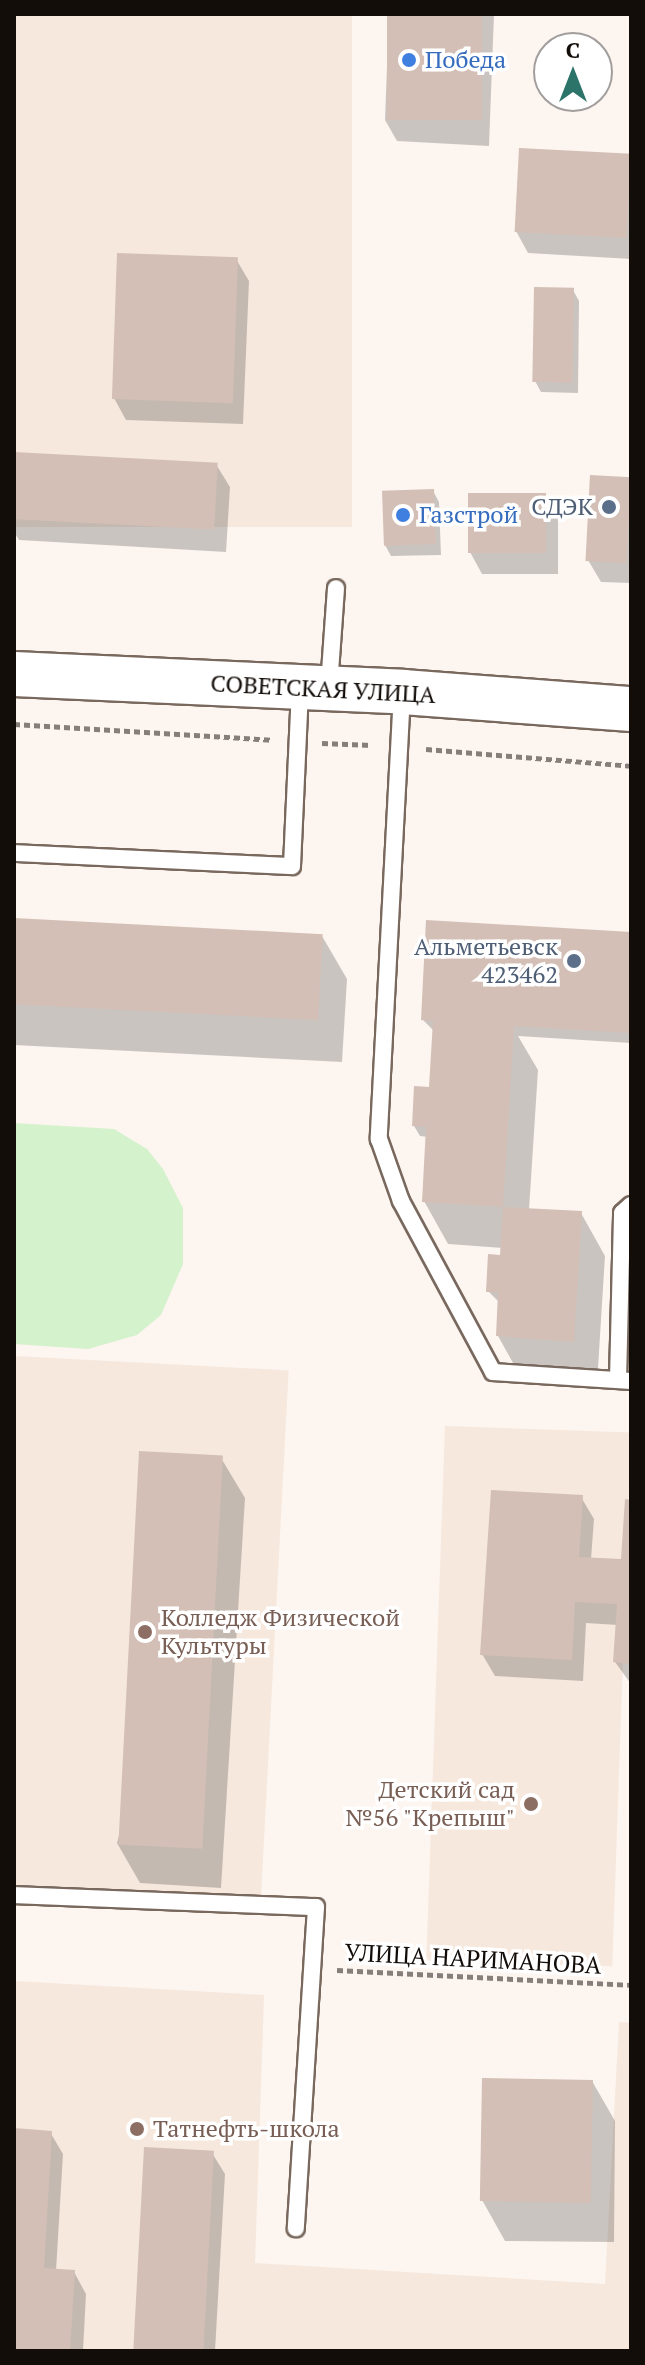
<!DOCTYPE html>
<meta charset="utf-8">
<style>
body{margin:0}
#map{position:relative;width:645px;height:2365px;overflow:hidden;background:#fdf5f0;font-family:"PT Serif",serif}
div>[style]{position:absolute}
.built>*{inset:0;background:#f6e8dd;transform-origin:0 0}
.green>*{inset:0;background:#d4f2cc}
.shadow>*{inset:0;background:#0003}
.building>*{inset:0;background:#d3bfb5;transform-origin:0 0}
.path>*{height:5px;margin-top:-2.5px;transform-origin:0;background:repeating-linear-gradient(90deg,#857e7a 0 6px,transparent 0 10px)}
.roads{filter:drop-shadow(2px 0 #78685d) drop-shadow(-2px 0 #78685d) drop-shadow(0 2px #78685d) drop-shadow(0 -2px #78685d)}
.service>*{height:16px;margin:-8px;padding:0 8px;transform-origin:8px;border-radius:8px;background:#fff}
.primary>*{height:44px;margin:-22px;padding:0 22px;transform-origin:22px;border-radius:22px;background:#fff}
.dots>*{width:22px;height:22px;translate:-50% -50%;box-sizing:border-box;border:4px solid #fff;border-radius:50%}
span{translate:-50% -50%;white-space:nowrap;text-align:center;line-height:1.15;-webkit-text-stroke:7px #fff;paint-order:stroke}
.shop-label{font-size:24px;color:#366cbe}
.left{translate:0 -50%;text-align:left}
.service-label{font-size:24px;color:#4e5e75}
.right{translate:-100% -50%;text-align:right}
.street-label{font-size:24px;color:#130d09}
.education-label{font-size:24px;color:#785e54}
.frame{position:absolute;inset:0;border:16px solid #130d09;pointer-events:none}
.north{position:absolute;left:533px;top:32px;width:80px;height:80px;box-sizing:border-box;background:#fff;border:2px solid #a19e9d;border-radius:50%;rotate:0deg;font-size:22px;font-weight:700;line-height:32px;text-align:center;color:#130d09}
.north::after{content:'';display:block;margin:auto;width:28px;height:36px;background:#2c7369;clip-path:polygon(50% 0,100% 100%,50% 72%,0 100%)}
</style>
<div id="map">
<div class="built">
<div style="left:14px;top:14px;width:338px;height:513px"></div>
<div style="left:14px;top:1356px;width:275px;height:539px;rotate:3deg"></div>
<div style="left:445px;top:1426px;width:186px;height:534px;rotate:2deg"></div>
<div style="clip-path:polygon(14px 1981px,264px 1995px,255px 2263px,605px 2284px,619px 2022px,631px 2023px,631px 2351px,14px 2351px)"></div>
</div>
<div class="green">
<div style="clip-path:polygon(14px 1123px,114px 1129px,147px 1149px,163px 1169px,183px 1208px,183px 1264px,161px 1315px,137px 1335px,88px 1349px,14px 1344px)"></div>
</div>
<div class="shadow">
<div style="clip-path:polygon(389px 14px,494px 14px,489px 146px,397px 141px,385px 120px)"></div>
<div style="clip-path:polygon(631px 156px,631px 259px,528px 253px,516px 231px)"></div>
<div style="clip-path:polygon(236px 259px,249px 281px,243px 424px,126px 420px,114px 398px)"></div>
<div style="clip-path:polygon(573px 290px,579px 301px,578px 393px,541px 392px,535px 381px)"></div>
<div style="clip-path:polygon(14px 454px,217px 466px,230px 487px,226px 552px,19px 540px,14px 532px)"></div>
<div style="clip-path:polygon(631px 479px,631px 583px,601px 582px,588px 560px)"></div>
<div style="clip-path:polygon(433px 491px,439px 502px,441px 555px,391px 556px,385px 545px)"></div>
<div style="clip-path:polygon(545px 495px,558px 516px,558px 574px,482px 574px,470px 552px)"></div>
<div style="clip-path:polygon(14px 920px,322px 936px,347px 979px,342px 1062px,14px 1045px)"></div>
<div style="clip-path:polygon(631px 934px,631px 1043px,518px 1036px,538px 1070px,529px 1210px,581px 1213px,605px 1256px,597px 1384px,522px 1379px,498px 1336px,500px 1303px,488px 1291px,503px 1248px,448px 1244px,424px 1201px,428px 1137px,420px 1136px,414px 1126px,431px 1089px,434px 1031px,423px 1020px)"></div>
<div style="clip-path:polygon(221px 1458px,245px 1498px,221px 1888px,140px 1883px,117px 1843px)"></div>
<div style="clip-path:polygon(581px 1497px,594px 1519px,591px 1559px,623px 1561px,631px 1502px,631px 1684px,615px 1662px,618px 1625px,586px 1623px,583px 1681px,495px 1676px,482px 1654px)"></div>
<div style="clip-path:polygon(592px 2081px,615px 2121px,614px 2242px,505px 2241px,482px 2200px)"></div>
<div style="clip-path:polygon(14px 2130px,50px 2132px,63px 2154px,56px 2271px,74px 2272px,86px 2294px,83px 2351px,14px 2351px)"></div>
<div style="clip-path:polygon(212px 2153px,225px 2174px,215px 2351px,134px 2351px)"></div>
</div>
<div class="building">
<div style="left:387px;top:14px;width:95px;height:106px"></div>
<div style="left:519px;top:148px;width:112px;height:84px;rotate:3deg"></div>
<div style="left:117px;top:253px;width:121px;height:146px;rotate:2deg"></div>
<div style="left:534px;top:287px;width:40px;height:95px;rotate:1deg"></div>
<div style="left:14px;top:452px;width:204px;height:67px;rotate:3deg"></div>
<div style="left:590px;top:475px;width:41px;height:86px;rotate:3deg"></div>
<div style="left:434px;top:489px;width:55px;height:52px;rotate:88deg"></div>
<div style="left:468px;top:493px;width:78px;height:60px"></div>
<div style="left:14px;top:918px;width:309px;height:86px;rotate:3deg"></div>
<div style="clip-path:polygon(426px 920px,631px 932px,631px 1033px,514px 1026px,503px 1207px,422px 1202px,426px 1127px,412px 1126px,414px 1086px,429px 1087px,433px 1021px,421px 1020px)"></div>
<div style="clip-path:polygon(503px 1207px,582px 1211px,574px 1342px,496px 1336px,498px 1292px,486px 1292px,488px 1254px,500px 1255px)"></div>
<div style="left:139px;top:1451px;width:84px;height:394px;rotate:3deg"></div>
<div style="clip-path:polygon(491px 1490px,583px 1495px,579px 1557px,621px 1559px,625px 1499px,631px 1500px,631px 1664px,613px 1662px,617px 1604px,575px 1602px,572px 1660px,480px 1655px)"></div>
<div style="left:482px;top:2078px;width:111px;height:123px;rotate:1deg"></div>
<div style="clip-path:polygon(14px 2128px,52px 2131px,44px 2268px,75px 2270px,70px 2351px,14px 2351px)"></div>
<div style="left:144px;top:2147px;width:70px;height:204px;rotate:3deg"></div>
</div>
<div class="path">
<div style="left:14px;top:724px;width:258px;rotate:3.5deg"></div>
<div style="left:322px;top:743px;width:50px;rotate:2.3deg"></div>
<div style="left:426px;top:749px;width:206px;rotate:4.7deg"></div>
<div style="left:337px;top:1970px;width:294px;rotate:2.9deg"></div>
</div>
<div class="roads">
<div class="service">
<div style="left:329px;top:686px;width:98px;rotate:-85.9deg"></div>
<div style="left:402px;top:693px;width:447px;rotate:93deg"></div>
<div style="left:379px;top:1139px;width:66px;rotate:70.5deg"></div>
<div style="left:401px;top:1201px;width:194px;rotate:61.7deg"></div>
<div style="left:493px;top:1372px;width:138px;rotate:3.7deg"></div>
<div style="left:14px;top:853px;width:278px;rotate:2.7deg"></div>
<div style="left:292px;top:866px;width:176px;rotate:-87.4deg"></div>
<div style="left:618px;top:1380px;width:167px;rotate:-88.6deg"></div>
<div style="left:622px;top:1213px;width:12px;rotate:-42deg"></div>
<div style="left:14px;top:1895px;width:302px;rotate:2.3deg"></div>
<div style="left:316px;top:1907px;width:322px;rotate:93.6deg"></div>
</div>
<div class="primary">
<div style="left:14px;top:674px;width:389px;rotate:2.6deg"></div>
<div style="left:403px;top:692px;width:229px;rotate:4.3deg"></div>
</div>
</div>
<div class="dots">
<div style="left:409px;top:60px;background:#3f7fe0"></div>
<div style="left:609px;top:507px;background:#5c6f8a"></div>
<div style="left:403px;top:515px;background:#3f7fe0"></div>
<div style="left:574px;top:961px;background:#5c6f8a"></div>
<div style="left:145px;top:1632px;background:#8d6e63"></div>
<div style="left:531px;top:1804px;background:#8d6e63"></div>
<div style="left:137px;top:2129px;background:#8d6e63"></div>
</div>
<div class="shop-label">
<span class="left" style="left:425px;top:60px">Победа</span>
<span class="left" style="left:419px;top:515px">Газстрой</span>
</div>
<div class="service-label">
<span class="right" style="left:593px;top:507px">СДЭК</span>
<span class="right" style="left:558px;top:961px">Альметьевск<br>423462</span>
</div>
<div class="street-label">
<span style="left:323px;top:689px;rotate:3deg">СОВЕТСКАЯ УЛИЦА</span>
<span style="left:473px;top:1959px;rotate:3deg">УЛИЦА НАРИМАНОВА</span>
</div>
<div class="education-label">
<span class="left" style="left:161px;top:1632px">Колледж Физической<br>Культуры</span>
<span class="right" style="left:515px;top:1804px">Детский сад<br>№56 "Крепыш"</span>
<span class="left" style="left:153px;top:2129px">Татнефть-школа</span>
</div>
<div class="frame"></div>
<div class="north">С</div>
</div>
